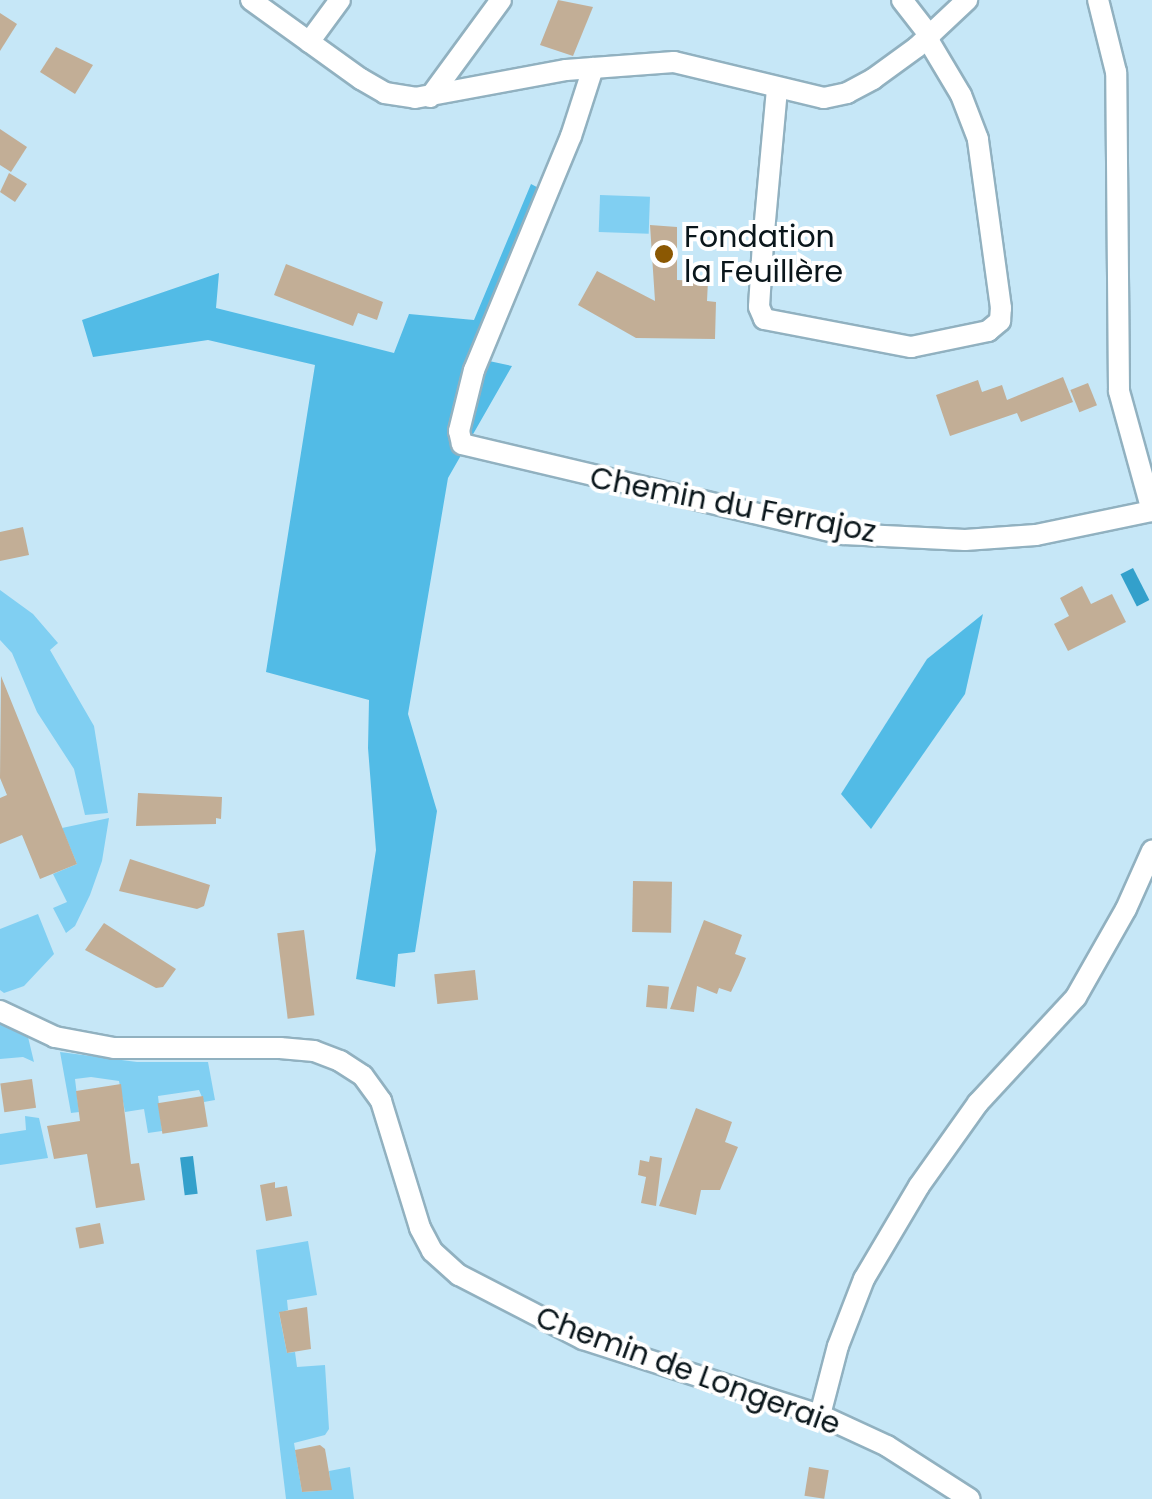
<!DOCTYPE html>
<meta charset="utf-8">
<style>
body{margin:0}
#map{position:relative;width:1152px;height:1499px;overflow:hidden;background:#c6e7f7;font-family:Poppins,sans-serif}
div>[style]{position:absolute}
.green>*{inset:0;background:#80cff2;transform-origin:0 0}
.forest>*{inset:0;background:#52bbe6}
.water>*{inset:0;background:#33a0cb;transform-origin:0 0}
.building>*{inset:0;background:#c2ae96;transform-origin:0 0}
.roads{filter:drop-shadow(2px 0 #91b1c0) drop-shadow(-2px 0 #91b1c0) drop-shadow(0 2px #91b1c0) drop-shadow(0 -2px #91b1c0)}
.street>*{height:20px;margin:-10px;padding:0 10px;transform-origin:10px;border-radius:10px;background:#fff}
.dots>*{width:28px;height:28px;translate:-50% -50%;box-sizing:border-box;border:5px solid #fff;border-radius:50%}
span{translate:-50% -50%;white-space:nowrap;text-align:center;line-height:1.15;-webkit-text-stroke:8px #fff;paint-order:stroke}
.poi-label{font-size:30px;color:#0a161b}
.left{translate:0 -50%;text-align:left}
.street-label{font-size:30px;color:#0a161b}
</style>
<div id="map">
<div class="green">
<div style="left:600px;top:195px;width:50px;height:37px;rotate:2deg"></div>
<div style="clip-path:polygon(0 590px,33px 614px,58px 643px,50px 650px,94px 726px,108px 813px,85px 815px,74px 769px,37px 712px,12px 653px,0 640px)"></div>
<div style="clip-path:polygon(109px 818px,102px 861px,90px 895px,75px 926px,66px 933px,53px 908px,67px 902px,53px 874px,77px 864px,62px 828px)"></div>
<div style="clip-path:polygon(38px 914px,54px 954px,24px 986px,4px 993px,0 990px,0 929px)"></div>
<div style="clip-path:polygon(0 1024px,28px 1037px,34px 1062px,23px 1057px,0 1059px)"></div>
<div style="clip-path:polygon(60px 1052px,137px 1062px,208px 1062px,215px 1100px,204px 1102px,199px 1090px,158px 1096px,162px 1131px,148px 1133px,144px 1109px,125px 1112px,119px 1081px,91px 1077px,75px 1079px,79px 1112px,71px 1113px)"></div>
<div style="clip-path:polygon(25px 1116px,39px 1118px,48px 1158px,0 1165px,0 1134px,26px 1130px)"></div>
<div style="clip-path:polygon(308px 1241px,317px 1295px,287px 1300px,288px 1310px,279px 1313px,287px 1353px,295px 1352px,297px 1367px,325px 1365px,329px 1429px,325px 1435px,294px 1443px,302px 1492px,331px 1490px,329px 1471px,350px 1467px,354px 1499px,286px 1499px,256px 1250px)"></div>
</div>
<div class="forest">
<div style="clip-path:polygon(531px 184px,554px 196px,489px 361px,512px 366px,448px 478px,408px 714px,437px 811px,415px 952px,398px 954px,395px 987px,356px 979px,376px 850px,368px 748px,369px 700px,266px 672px,315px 365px,208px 340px,93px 357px,82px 320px,219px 273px,216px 308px,394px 353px,409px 314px,474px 320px)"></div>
<div style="clip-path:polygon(983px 614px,965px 694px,871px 829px,841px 794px,927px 659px)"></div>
</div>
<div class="water">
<div style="left:1133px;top:568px;width:36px;height:14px;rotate:63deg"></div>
<div style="left:193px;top:1156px;width:38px;height:13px;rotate:83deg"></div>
</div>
<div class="building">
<div style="clip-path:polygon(558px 0,593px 7px,573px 56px,540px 45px)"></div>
<div style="clip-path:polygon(0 13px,17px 24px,0 51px)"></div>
<div style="clip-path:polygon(56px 47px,93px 65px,75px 94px,40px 72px)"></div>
<div style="clip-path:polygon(0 129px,27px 147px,11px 172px,0 165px)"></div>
<div style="clip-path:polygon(9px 173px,27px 184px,15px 202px,0 192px)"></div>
<div style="clip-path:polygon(650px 225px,677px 227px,677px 280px,708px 281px,707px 301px,716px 302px,715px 339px,636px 338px,578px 305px,597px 271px,655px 301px)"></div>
<div style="clip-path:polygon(286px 264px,383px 302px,377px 320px,358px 313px,353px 326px,274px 295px)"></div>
<div style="clip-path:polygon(1063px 377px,1073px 402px,1021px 422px,1017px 413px,950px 436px,936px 395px,978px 380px,982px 392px,1002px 385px,1007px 400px)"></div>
<div style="left:1088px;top:383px;width:24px;height:19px;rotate:68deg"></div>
<div style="clip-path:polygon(23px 527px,29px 555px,0 561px,0 532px)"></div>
<div style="clip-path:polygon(1082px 586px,1091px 604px,1112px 594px,1126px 622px,1068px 651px,1054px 624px,1069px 616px,1060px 598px)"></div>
<div style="clip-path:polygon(1px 676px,77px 864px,40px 879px,22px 835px,0 844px,0 798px,7px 795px,0 778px)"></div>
<div style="clip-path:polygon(138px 793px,222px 797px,221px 819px,216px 818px,216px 824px,136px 826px)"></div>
<div style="clip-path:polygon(130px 859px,210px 885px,204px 906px,197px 909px,119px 891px)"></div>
<div style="left:633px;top:881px;width:39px;height:51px;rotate:1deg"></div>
<div style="clip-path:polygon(704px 920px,742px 935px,735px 954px,746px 958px,739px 975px,731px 992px,719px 988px,717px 994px,697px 986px,694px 1012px,670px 1009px)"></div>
<div style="clip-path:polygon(104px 923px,176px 969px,163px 987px,156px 988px,85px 950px)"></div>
<div style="left:304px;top:930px;width:86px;height:27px;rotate:83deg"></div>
<div style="left:475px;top:970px;width:30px;height:41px;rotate:84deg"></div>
<div style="left:648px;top:985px;width:21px;height:22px;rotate:5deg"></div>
<div style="left:32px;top:1079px;width:29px;height:32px;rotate:82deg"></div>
<div style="clip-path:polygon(121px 1084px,131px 1164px,139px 1163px,145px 1200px,96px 1208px,87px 1154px,54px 1159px,47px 1126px,80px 1121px,76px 1091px)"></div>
<div style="left:203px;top:1096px;width:31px;height:46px;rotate:81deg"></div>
<div style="clip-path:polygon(696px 1108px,732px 1122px,725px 1142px,738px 1147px,720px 1190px,701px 1190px,696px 1215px,659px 1206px)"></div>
<div style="clip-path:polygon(650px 1156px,662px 1158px,656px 1206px,641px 1203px,646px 1177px,638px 1175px,640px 1160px,649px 1162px)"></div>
<div style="clip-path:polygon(275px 1182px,275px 1188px,287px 1186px,292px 1216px,266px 1221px,260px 1185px)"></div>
<div style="left:100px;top:1223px;width:21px;height:25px;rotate:79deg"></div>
<div style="clip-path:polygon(307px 1307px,311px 1349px,287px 1353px,279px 1312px)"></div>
<div style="clip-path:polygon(320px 1445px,325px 1449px,332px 1490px,302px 1492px,295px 1450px)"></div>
<div style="left:809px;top:1467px;width:20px;height:29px;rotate:9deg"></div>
</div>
<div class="roads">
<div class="street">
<div style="left:251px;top:0;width:135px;rotate:35.7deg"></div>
<div style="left:361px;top:79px;width:28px;rotate:30deg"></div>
<div style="left:385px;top:93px;width:30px;rotate:9deg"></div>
<div style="left:415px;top:98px;width:154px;rotate:-10.5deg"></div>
<div style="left:566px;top:70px;width:108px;rotate:-4.2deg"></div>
<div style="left:674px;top:62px;width:154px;rotate:13.5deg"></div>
<div style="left:824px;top:98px;width:24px;rotate:-12deg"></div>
<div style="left:847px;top:93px;width:30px;rotate:-28deg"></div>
<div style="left:873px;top:79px;width:54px;rotate:-36deg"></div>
<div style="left:917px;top:47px;width:69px;rotate:-43.2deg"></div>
<div style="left:902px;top:0;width:46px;rotate:52.1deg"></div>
<div style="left:309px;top:42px;width:52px;rotate:-53.6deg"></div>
<div style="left:593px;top:68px;width:71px;rotate:107.9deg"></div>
<div style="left:571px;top:136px;width:253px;rotate:112.5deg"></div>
<div style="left:474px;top:370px;width:63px;rotate:103.8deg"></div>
<div style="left:459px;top:431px;width:13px;rotate:77deg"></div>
<div style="left:462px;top:444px;width:392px;rotate:13.3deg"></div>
<div style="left:844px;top:534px;width:121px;rotate:2.8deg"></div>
<div style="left:965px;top:540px;width:71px;rotate:-4deg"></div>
<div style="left:1036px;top:535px;width:118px;rotate:-11.7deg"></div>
<div style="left:1152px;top:511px;width:124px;rotate:-105.4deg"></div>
<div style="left:1119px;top:391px;width:319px;rotate:-90.5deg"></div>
<div style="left:1116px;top:72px;width:74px;rotate:-104deg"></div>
<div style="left:777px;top:89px;width:155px;rotate:95.2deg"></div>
<div style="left:763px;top:243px;width:64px;rotate:93.6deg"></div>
<div style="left:759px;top:307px;width:13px;rotate:67deg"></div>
<div style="left:764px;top:319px;width:150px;rotate:10.8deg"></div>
<div style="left:911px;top:347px;width:79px;rotate:-11.7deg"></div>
<div style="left:988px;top:331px;width:16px;rotate:-40deg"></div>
<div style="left:1000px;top:321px;width:13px;rotate:-86deg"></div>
<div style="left:1001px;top:308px;width:171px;rotate:-97.8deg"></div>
<div style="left:978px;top:139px;width:47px;rotate:-111.1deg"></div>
<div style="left:961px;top:95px;width:66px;rotate:-120.8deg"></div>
<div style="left:430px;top:97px;width:120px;rotate:-53.8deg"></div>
<div style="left:0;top:1011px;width:61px;rotate:25.3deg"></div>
<div style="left:55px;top:1037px;width:60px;rotate:10.6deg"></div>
<div style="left:114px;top:1048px;width:166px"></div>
<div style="left:280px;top:1048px;width:34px;rotate:5deg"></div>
<div style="left:314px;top:1051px;width:28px;rotate:21deg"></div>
<div style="left:340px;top:1061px;width:27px;rotate:33deg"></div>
<div style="left:363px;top:1076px;width:31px;rotate:54deg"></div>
<div style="left:381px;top:1101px;width:133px;rotate:72.9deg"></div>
<div style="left:420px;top:1228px;width:26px;rotate:62deg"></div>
<div style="left:432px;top:1251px;width:36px;rotate:42deg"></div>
<div style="left:459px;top:1275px;width:140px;rotate:27.3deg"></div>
<div style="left:583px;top:1339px;width:249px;rotate:17.8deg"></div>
<div style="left:820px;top:1415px;width:74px;rotate:24.8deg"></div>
<div style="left:887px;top:1446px;width:98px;rotate:32.6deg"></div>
<div style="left:820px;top:1415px;width:71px;rotate:-75.4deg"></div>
<div style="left:838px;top:1346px;width:72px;rotate:-68.8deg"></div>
<div style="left:864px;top:1279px;width:108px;rotate:-59.4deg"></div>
<div style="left:919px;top:1186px;width:102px;rotate:-54.6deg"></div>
<div style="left:978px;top:1103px;width:144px;rotate:-47.2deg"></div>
<div style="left:1076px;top:997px;width:101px;rotate:-60.4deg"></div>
<div style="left:1126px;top:909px;width:64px;rotate:-65.9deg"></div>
</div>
</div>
<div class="dots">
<div style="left:664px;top:254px;background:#8b5802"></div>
</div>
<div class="poi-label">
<span class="left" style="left:684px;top:254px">Fondation<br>la Feuillère</span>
</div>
<div class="street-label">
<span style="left:733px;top:505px;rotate:11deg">Chemin du Ferrajoz</span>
<span style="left:688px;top:1371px;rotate:20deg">Chemin de Longeraie</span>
</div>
</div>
